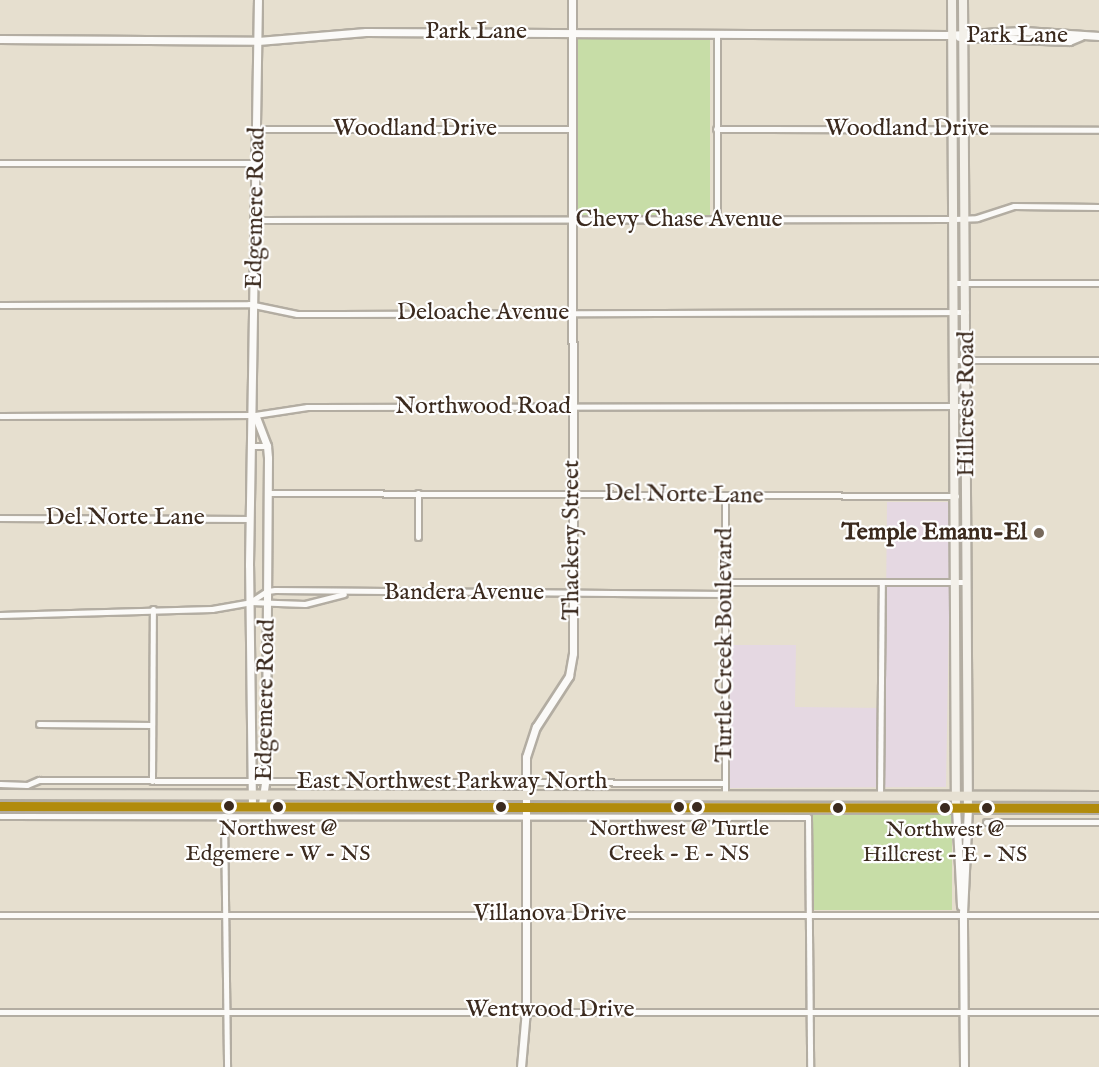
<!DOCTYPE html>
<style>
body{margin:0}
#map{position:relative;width:1099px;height:1067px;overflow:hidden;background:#e6dfcf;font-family:"IM FELL English",serif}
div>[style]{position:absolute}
.built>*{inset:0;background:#e5d8e2}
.green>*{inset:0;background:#c7dda7;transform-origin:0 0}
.roads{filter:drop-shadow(2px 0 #b3ada2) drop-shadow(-2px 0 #b3ada2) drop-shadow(0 2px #b3ada2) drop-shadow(0 -2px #b3ada2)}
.minor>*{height:5px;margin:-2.5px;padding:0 2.5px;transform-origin:2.5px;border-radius:2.5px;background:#fbfaf8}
.tertiary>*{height:7px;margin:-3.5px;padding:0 3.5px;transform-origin:3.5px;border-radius:3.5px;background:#fbfaf8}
.secondary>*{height:8px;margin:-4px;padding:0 4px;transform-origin:4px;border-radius:4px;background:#f3f0e9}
.primary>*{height:9px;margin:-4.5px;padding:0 4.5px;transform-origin:4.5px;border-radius:4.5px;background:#e7e1d3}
.bus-1>*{height:9px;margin:-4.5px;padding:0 4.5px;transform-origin:4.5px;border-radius:4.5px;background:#b18b0c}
.dots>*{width:16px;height:16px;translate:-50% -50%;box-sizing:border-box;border:3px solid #fff;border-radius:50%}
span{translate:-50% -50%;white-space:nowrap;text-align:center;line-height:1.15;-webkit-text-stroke:4.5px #fff;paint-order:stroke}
.bus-label{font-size:22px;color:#3b2a1e}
.street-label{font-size:24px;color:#3b2a1e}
.poi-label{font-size:24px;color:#3b2a1e;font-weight:700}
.right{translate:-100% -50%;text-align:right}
</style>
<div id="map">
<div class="built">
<div style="clip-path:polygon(887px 502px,951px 502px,946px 787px,730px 788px,729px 645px,796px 645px,795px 707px,885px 708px)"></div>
</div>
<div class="green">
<div style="left:710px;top:37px;width:178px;height:132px;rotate:90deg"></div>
<div style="left:810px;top:815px;width:142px;height:95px"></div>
</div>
<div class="roads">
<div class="minor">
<div style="left:717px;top:33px;width:187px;rotate:90deg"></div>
<div style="left:257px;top:129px;width:315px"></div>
<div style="left:716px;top:129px;width:383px;rotate:0.1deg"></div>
<div style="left:0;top:163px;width:257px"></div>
<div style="left:257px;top:220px;width:697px;rotate:-0.08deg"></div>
<div style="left:954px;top:219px;width:23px;rotate:-2deg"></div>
<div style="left:977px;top:218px;width:39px;rotate:-18deg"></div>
<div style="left:1014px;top:206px;width:85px;rotate:0.7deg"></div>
<div style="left:955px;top:283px;width:144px"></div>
<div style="left:0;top:305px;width:249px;rotate:-0.2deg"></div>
<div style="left:249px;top:304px;width:49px;rotate:11.8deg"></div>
<div style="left:297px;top:314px;width:40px"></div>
<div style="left:337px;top:314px;width:629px;rotate:-0.18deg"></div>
<div style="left:956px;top:360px;width:143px"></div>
<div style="left:0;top:416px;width:255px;rotate:-0.2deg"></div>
<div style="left:255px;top:415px;width:53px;rotate:-8.7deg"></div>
<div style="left:307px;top:407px;width:660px;rotate:-0.09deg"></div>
<div style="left:252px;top:446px;width:15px"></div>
<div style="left:267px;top:493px;width:689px;rotate:0.25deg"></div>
<div style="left:418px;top:493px;width:44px;rotate:90deg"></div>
<div style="left:725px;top:496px;width:298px;rotate:90deg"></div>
<div style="left:0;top:518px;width:250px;rotate:0.2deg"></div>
<div style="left:725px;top:582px;width:242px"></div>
<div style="left:250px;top:602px;width:20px;rotate:-33deg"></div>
<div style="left:267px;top:591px;width:8px;rotate:-7deg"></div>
<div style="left:275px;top:590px;width:450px;rotate:0.5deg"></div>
<div style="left:0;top:615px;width:212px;rotate:-1.6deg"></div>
<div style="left:212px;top:609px;width:39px;rotate:-10deg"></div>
<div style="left:250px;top:602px;width:55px;rotate:2.1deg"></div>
<div style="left:305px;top:604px;width:40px;rotate:-14.4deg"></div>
<div style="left:39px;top:724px;width:113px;rotate:0.5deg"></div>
<div style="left:152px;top:781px;width:172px;rotate:-89.7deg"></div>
<div style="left:0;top:784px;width:27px;rotate:2deg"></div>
<div style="left:27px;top:785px;width:13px;rotate:-23deg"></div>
<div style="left:39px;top:780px;width:686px;rotate:0.25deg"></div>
<div style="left:880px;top:795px;width:213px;rotate:-89.5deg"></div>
<div style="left:0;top:816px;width:808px;rotate:0.07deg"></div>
<div style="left:808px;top:817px;width:250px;rotate:89.5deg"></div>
<div style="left:224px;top:816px;width:251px;rotate:89.3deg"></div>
<div style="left:986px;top:822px;width:113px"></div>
<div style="left:0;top:915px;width:1099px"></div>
<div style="left:0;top:1012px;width:1099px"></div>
</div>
<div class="tertiary">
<div style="left:959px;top:37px;width:110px;rotate:2.1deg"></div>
<div style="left:1069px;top:41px;width:13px;rotate:-23deg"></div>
<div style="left:0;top:39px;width:258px;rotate:0.4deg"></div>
<div style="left:258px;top:41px;width:108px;rotate:-4.8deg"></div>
<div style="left:366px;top:32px;width:580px;rotate:0.3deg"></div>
<div style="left:946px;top:35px;width:78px;rotate:-2.9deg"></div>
<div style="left:1024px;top:31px;width:75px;rotate:3.8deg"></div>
<div style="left:256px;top:417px;width:31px;rotate:69deg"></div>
<div style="left:267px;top:446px;width:12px;rotate:85deg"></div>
<div style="left:268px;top:458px;width:318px;rotate:90.4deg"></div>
<div style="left:266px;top:776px;width:30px;rotate:98deg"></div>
<div style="left:252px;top:806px;width:241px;rotate:-90.7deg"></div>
<div style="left:249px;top:565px;width:565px;rotate:-89.09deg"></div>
<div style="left:956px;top:807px;width:99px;rotate:87.1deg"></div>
<div style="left:521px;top:1067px;width:57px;rotate:-85deg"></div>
<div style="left:526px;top:1010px;width:253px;rotate:-90deg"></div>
<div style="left:526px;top:757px;width:32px;rotate:-72deg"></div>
<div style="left:536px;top:727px;width:61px;rotate:-57.1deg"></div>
<div style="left:569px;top:676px;width:23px;rotate:-80deg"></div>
<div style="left:573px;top:653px;width:653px;rotate:-90.09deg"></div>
<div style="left:964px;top:1067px;width:154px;rotate:-90.4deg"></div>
<div style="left:963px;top:913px;width:106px;rotate:-87.3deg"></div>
</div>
<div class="secondary">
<div style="left:952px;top:0;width:807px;rotate:89.72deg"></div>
<div style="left:963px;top:0;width:807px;rotate:89.65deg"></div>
</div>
<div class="primary">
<div style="left:0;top:794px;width:1099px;rotate:0.1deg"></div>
<div style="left:0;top:806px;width:1099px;rotate:0.1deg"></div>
</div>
</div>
<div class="bus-1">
<div style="left:0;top:806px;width:1099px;rotate:0.1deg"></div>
</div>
<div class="dots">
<div style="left:1039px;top:533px;background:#77695c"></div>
<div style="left:229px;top:806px;background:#3b2a1e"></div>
<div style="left:278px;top:807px;background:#3b2a1e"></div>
<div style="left:501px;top:807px;background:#3b2a1e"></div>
<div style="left:679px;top:807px;background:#3b2a1e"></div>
<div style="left:697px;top:807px;background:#3b2a1e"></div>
<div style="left:838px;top:808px;background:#3b2a1e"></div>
<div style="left:945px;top:808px;background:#3b2a1e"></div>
<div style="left:987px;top:808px;background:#3b2a1e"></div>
</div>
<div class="bus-label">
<span style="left:278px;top:842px">Northwest @<br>Edgemere - W - NS</span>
<span style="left:679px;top:842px">Northwest @ Turtle<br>Creek - E - NS</span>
<span style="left:945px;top:843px">Northwest @<br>Hillcrest - E - NS</span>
</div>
<div class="street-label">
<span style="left:476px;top:32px">Park Lane</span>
<span style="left:1017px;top:36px">Park Lane</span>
<span style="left:415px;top:129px">Woodland Drive</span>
<span style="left:907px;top:129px">Woodland Drive</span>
<span style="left:256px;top:208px;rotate:-89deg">Edgemere Road</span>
<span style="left:679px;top:220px">Chevy Chase Avenue</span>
<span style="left:483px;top:313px">Deloache Avenue</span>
<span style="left:967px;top:404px;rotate:-90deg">Hillcrest Road</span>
<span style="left:483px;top:407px">Northwood Road</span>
<span style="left:684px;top:495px;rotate:1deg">Del Norte Lane</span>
<span style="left:125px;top:518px">Del Norte Lane</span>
<span style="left:572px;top:540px;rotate:-90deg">Thackery Street</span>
<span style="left:464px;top:593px">Bandera Avenue</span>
<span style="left:725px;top:645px;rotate:-90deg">Turtle Creek Boulevard</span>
<span style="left:266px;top:700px;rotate:-89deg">Edgemere Road</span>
<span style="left:452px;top:782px">East Northwest Parkway North</span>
<span style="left:550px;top:914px">Villanova Drive</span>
<span style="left:550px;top:1010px">Wentwood Drive</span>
</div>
<div class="poi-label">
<span class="right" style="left:1027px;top:533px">Temple Emanu-El</span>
</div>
</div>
